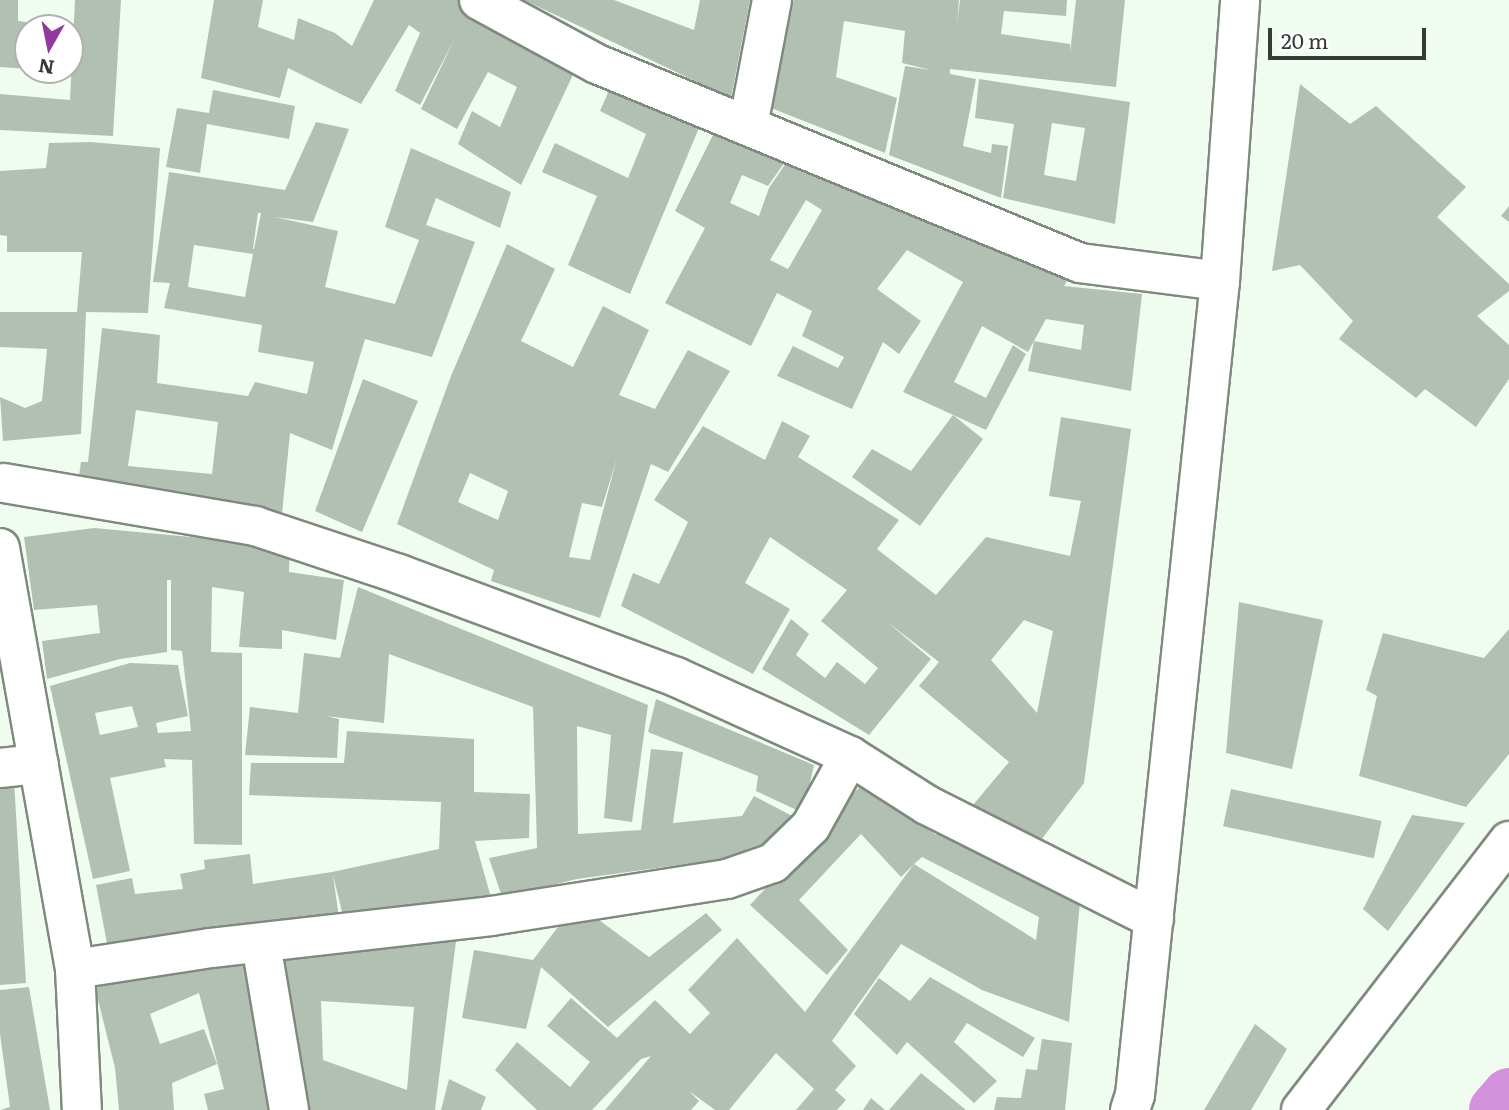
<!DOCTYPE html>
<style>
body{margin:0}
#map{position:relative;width:1509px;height:1110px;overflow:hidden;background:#f0fcf0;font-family:Literata,serif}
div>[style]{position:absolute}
.canal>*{height:54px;margin:-27px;padding:0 27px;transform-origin:27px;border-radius:27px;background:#d492de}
.building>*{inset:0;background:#b2bfb3;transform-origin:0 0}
.roads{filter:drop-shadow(2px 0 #7f8a7f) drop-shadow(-2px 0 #7f8a7f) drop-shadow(0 2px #7f8a7f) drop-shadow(0 -2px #7f8a7f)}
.minor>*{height:38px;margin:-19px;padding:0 19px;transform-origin:19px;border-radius:19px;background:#fff}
span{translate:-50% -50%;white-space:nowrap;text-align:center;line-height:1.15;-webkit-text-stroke:5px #fff;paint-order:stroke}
.north{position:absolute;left:14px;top:14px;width:70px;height:70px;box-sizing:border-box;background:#fff;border:2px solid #afb1af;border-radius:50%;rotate:189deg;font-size:19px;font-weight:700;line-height:28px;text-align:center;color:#363b36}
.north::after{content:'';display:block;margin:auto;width:24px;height:32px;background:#9337a1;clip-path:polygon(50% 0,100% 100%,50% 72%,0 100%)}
.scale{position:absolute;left:1268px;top:28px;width:158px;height:32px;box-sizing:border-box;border:4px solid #363b36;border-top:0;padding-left:9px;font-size:21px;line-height:24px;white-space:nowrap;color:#363b36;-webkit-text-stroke:5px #fff;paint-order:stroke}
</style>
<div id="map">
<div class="canal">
<div style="left:1496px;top:1110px;width:20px;rotate:-49deg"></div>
</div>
<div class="building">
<div style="clip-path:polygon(0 0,18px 0,18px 21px,72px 28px,28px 28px,28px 69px,0 67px)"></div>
<div style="clip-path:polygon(75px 0,121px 0,113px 136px,0 130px,0 94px,70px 100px)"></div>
<div style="clip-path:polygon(214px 0,263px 0,258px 27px,294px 40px,298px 18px,335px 33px,352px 46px,374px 0,472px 0,579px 62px,521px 185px,458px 144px,472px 111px,500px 127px,517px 87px,488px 72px,457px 129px,421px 109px,454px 40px,420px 105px,395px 91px,420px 33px,409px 25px,361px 104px,288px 68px,280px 98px,201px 78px)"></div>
<div style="clip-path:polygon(524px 0,614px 0,694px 30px,700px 0,750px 0,731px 98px)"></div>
<div style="clip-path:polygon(794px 0,959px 0,957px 24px,960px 0,1067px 0,1066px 16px,1004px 11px,1001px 34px,1070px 44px,1070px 53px,1076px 0,1125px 0,1116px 87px,950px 69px,950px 74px,976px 79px,963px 146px,991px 153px,992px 144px,1008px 146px,1001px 198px,889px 155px,905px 66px,931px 70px,902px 63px,905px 31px,844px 21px,836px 77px,897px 98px,885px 153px,771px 108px)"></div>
<div style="clip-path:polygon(614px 79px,701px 123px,630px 294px,568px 265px,597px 196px,542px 172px,555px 143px,628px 178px,646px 134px,600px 111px)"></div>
<div style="clip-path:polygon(evenodd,979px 79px,1130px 102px,1115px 224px,1003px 198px,1014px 124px,975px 118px,979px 79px,1052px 123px,1085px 128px,1076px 181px,1044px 175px,1052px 123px)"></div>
<div style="clip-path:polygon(1300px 84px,1350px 124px,1376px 106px,1466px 187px,1437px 217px,1509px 284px,1509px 291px,1477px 316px,1509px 345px,1509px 379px,1476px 427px,1425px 389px,1416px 398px,1339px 339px,1353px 321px,1300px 265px,1272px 271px)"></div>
<div style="clip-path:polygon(213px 90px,295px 106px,289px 139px,207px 124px,200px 173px,166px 167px,177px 108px,209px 113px)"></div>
<div style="clip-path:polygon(evenodd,316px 122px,349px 129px,313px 222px,275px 217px,338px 231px,325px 287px,395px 304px,419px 240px,385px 227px,411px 148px,511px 192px,500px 228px,436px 198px,426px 225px,475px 242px,432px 357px,365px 339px,332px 450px,290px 433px,282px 514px,76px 497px,81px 462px,88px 462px,102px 328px,160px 335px,157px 383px,248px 396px,255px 382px,307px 394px,314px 362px,258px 352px,262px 325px,164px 308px,170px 283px,153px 282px,169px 172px,285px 190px,316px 122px,258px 213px,261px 213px,254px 249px,253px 249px,258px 213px,316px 122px,194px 245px,253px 254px,245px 297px,188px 287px,194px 245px,316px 122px,136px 410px,218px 422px,212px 474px,128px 466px,136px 410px)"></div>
<div style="clip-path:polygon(evenodd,717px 127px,787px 159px,768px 186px,742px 175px,730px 203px,759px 216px,769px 188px,788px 160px,987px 238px,1067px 281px,1064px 286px,1142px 294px,1131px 391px,1028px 371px,1034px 341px,1028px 352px,982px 326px,954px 382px,986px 398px,1013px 345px,1026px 354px,986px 430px,903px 392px,963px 282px,907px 250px,877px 289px,921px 321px,899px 354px,883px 342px,852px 409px,777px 376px,793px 346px,838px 368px,844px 357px,802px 336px,812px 311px,777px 293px,751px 346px,665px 303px,705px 228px,675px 211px,717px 127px,806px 200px,822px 210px,788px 269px,770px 260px,806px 200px,717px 127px,1046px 319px,1084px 325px,1081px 350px,1034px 341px,1046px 319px)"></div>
<div style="clip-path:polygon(90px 142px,160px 148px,148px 313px,86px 312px,81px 434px,3px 441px,0 397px,25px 408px,42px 401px,47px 349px,0 347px,0 312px,77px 312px,82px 252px,7px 252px,7px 236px,0 235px,0 171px,46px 168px,49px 143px)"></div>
<div style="clip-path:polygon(1509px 206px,1509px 222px,1501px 216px)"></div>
<div style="clip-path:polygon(evenodd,507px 244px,555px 269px,521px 341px,573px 367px,603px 306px,649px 330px,619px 395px,655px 409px,688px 350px,730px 371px,668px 472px,651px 464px,600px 618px,491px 581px,494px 570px,397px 524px,451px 376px,507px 244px,617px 458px,590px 560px,569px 557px,582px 503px,602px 507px,617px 458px,507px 244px,470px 473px,508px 491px,498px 520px,458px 502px,470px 473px)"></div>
<div style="clip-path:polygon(363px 379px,418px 401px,362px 532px,315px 511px)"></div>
<div style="clip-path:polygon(953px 415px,983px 439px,920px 526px,852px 477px,872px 449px,911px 471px)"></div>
<div style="clip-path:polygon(evenodd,1061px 417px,1131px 429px,1084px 783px,1035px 848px,973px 805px,1009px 762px,919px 686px,939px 662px,886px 621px,931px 659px,869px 735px,762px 669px,791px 619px,809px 634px,796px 655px,825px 678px,837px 662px,865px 684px,878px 668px,821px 621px,847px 590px,770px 537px,745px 583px,790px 609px,753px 674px,621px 606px,633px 573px,659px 584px,688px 522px,654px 500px,703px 426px,765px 460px,782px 421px,810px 436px,798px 457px,899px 520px,877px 549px,936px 595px,986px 537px,1070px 556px,1081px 501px,1049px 496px,1061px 417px,1024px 620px,1053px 631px,1037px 713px,991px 660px,1024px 620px)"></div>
<div style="clip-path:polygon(evenodd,94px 528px,290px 546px,289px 572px,344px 580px,336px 640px,282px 630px,282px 649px,239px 647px,244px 592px,212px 587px,211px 652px,242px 653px,242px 845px,194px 844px,192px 760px,164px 759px,166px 767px,110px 778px,130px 871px,93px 879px,50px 686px,130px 663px,178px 665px,188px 716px,156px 723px,158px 733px,191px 731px,182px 651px,171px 650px,171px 580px,167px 580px,167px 652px,120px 659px,47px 679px,42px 641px,100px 633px,97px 605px,34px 610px,24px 537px,94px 528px,132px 706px,138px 727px,100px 735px,95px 713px,132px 706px)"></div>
<div style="clip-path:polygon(358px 587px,648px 705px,632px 822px,604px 818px,611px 735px,577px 726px,578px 834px,641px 830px,651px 749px,683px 752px,673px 823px,742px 816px,754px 796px,796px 818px,759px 854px,577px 879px,502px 897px,489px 858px,537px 848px,533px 707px,389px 654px,384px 723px,326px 716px,339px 719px,337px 758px,245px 755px,250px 707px,298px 713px,304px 653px,340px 658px)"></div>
<div style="clip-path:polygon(1239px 602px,1323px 620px,1292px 769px,1226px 753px)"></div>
<div style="clip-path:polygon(1509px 629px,1509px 754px,1466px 807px,1359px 776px,1377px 696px,1366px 690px,1383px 633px,1484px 658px)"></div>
<div style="clip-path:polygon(656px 699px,814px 765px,803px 813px,756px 791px,758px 776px,648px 732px)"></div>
<div style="clip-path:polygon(347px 731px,474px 739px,474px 792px,530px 794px,529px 838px,475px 841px,492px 901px,346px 928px,333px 875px,339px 918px,108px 949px,96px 885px,132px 878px,135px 894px,183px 889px,180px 874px,205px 869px,204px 860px,250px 854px,253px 884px,332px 872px,439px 849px,441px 802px,249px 795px,251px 763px,344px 763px)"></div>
<div style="clip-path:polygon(14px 780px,26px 983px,0 985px,0 782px)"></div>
<div style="clip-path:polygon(evenodd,865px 781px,936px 835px,941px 827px,1080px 902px,1069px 1022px,982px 990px,901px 944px,832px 1041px,856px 1066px,835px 1090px,846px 1100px,837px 1110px,796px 1110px,814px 1089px,776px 1053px,729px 1110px,715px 1110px,689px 1091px,699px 1101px,691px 1110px,605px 1110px,651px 1056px,641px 1059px,592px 1110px,537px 1110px,495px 1070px,517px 1042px,570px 1087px,590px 1062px,547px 1026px,571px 998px,617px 1038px,655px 1000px,690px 1034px,710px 1013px,688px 990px,737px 938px,805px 1012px,914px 864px,901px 877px,861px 834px,799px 900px,848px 950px,827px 975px,750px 905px,865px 781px,922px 857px,1039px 917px,1036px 940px,914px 864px,922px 857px)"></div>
<div style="left:1231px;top:789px;width:154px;height:38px;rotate:12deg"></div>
<div style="clip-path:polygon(1412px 815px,1465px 823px,1388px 931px,1363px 909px)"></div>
<div style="clip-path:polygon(576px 903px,649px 957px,706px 913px,722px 930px,608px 1027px,541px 967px,526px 1029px,462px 1018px,474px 950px,533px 960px)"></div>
<div style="clip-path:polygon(evenodd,456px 941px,435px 1110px,293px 1110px,278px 951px,456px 941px,321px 1001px,414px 1007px,407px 1090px,323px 1060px,321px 1001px)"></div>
<div style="clip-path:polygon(250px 956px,278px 1110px,208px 1110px,204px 1094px,224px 1089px,199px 993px,150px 1014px,160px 1044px,204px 1029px,217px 1064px,172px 1083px,174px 1110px,119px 1110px,115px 1068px,95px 988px,166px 967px)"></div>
<div style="clip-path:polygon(930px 977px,1035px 1038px,1023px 1057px,967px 1023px,954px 1042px,997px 1081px,974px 1103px,907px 1042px,897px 1055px,854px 1014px,879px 978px,910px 1001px)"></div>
<div style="clip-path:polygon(29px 987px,50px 1110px,0 1110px,10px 1107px,0 1034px,0 990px)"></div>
<div style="clip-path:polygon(1255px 1024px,1287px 1049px,1251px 1110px,1204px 1110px)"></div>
<div style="clip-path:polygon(1042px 1039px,1072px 1043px,1065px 1110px,994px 1110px,997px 1097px,1021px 1098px,1026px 1069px,1037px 1070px)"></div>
<div style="clip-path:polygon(921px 1073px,966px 1110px,889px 1110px)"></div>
<div style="clip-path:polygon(449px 1079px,486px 1097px,481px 1110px,441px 1110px)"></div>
<div style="clip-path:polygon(871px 1098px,885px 1110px,863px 1110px)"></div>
</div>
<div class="roads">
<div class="minor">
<div style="left:479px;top:0;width:134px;rotate:28.5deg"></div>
<div style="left:597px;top:64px;width:522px;rotate:22.39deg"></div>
<div style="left:1080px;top:263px;width:141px;rotate:7.3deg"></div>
<div style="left:748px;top:126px;width:128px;rotate:-79.2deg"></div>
<div style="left:4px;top:483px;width:255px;rotate:9.7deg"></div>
<div style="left:255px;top:526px;width:152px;rotate:18.4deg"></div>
<div style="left:399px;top:574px;width:296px;rotate:20.4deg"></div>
<div style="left:676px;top:677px;width:191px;rotate:24.4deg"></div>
<div style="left:850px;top:756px;width:91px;rotate:32.5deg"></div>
<div style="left:927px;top:805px;width:254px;rotate:26.7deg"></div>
<div style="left:0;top:548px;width:428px;rotate:79.9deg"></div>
<div style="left:75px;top:969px;width:141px;rotate:87.2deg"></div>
<div style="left:0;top:768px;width:39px;rotate:-6deg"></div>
<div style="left:261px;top:944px;width:168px;rotate:80.4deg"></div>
<div style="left:75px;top:969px;width:138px;rotate:-8.8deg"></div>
<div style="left:211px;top:948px;width:282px;rotate:-6.5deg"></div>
<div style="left:491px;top:916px;width:239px;rotate:-8.9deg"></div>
<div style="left:727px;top:879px;width:49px;rotate:-19.2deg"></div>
<div style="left:773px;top:863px;width:53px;rotate:-44.2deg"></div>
<div style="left:811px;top:826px;width:80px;rotate:-60.9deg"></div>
<div style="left:1130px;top:1110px;width:16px;rotate:-72deg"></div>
<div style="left:1135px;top:1095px;width:818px;rotate:-84.04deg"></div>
<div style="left:1220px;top:281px;width:282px;rotate:-85.9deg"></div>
<div style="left:1301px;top:1110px;width:340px;rotate:-52.3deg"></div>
</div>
</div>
<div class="north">N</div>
<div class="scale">20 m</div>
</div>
